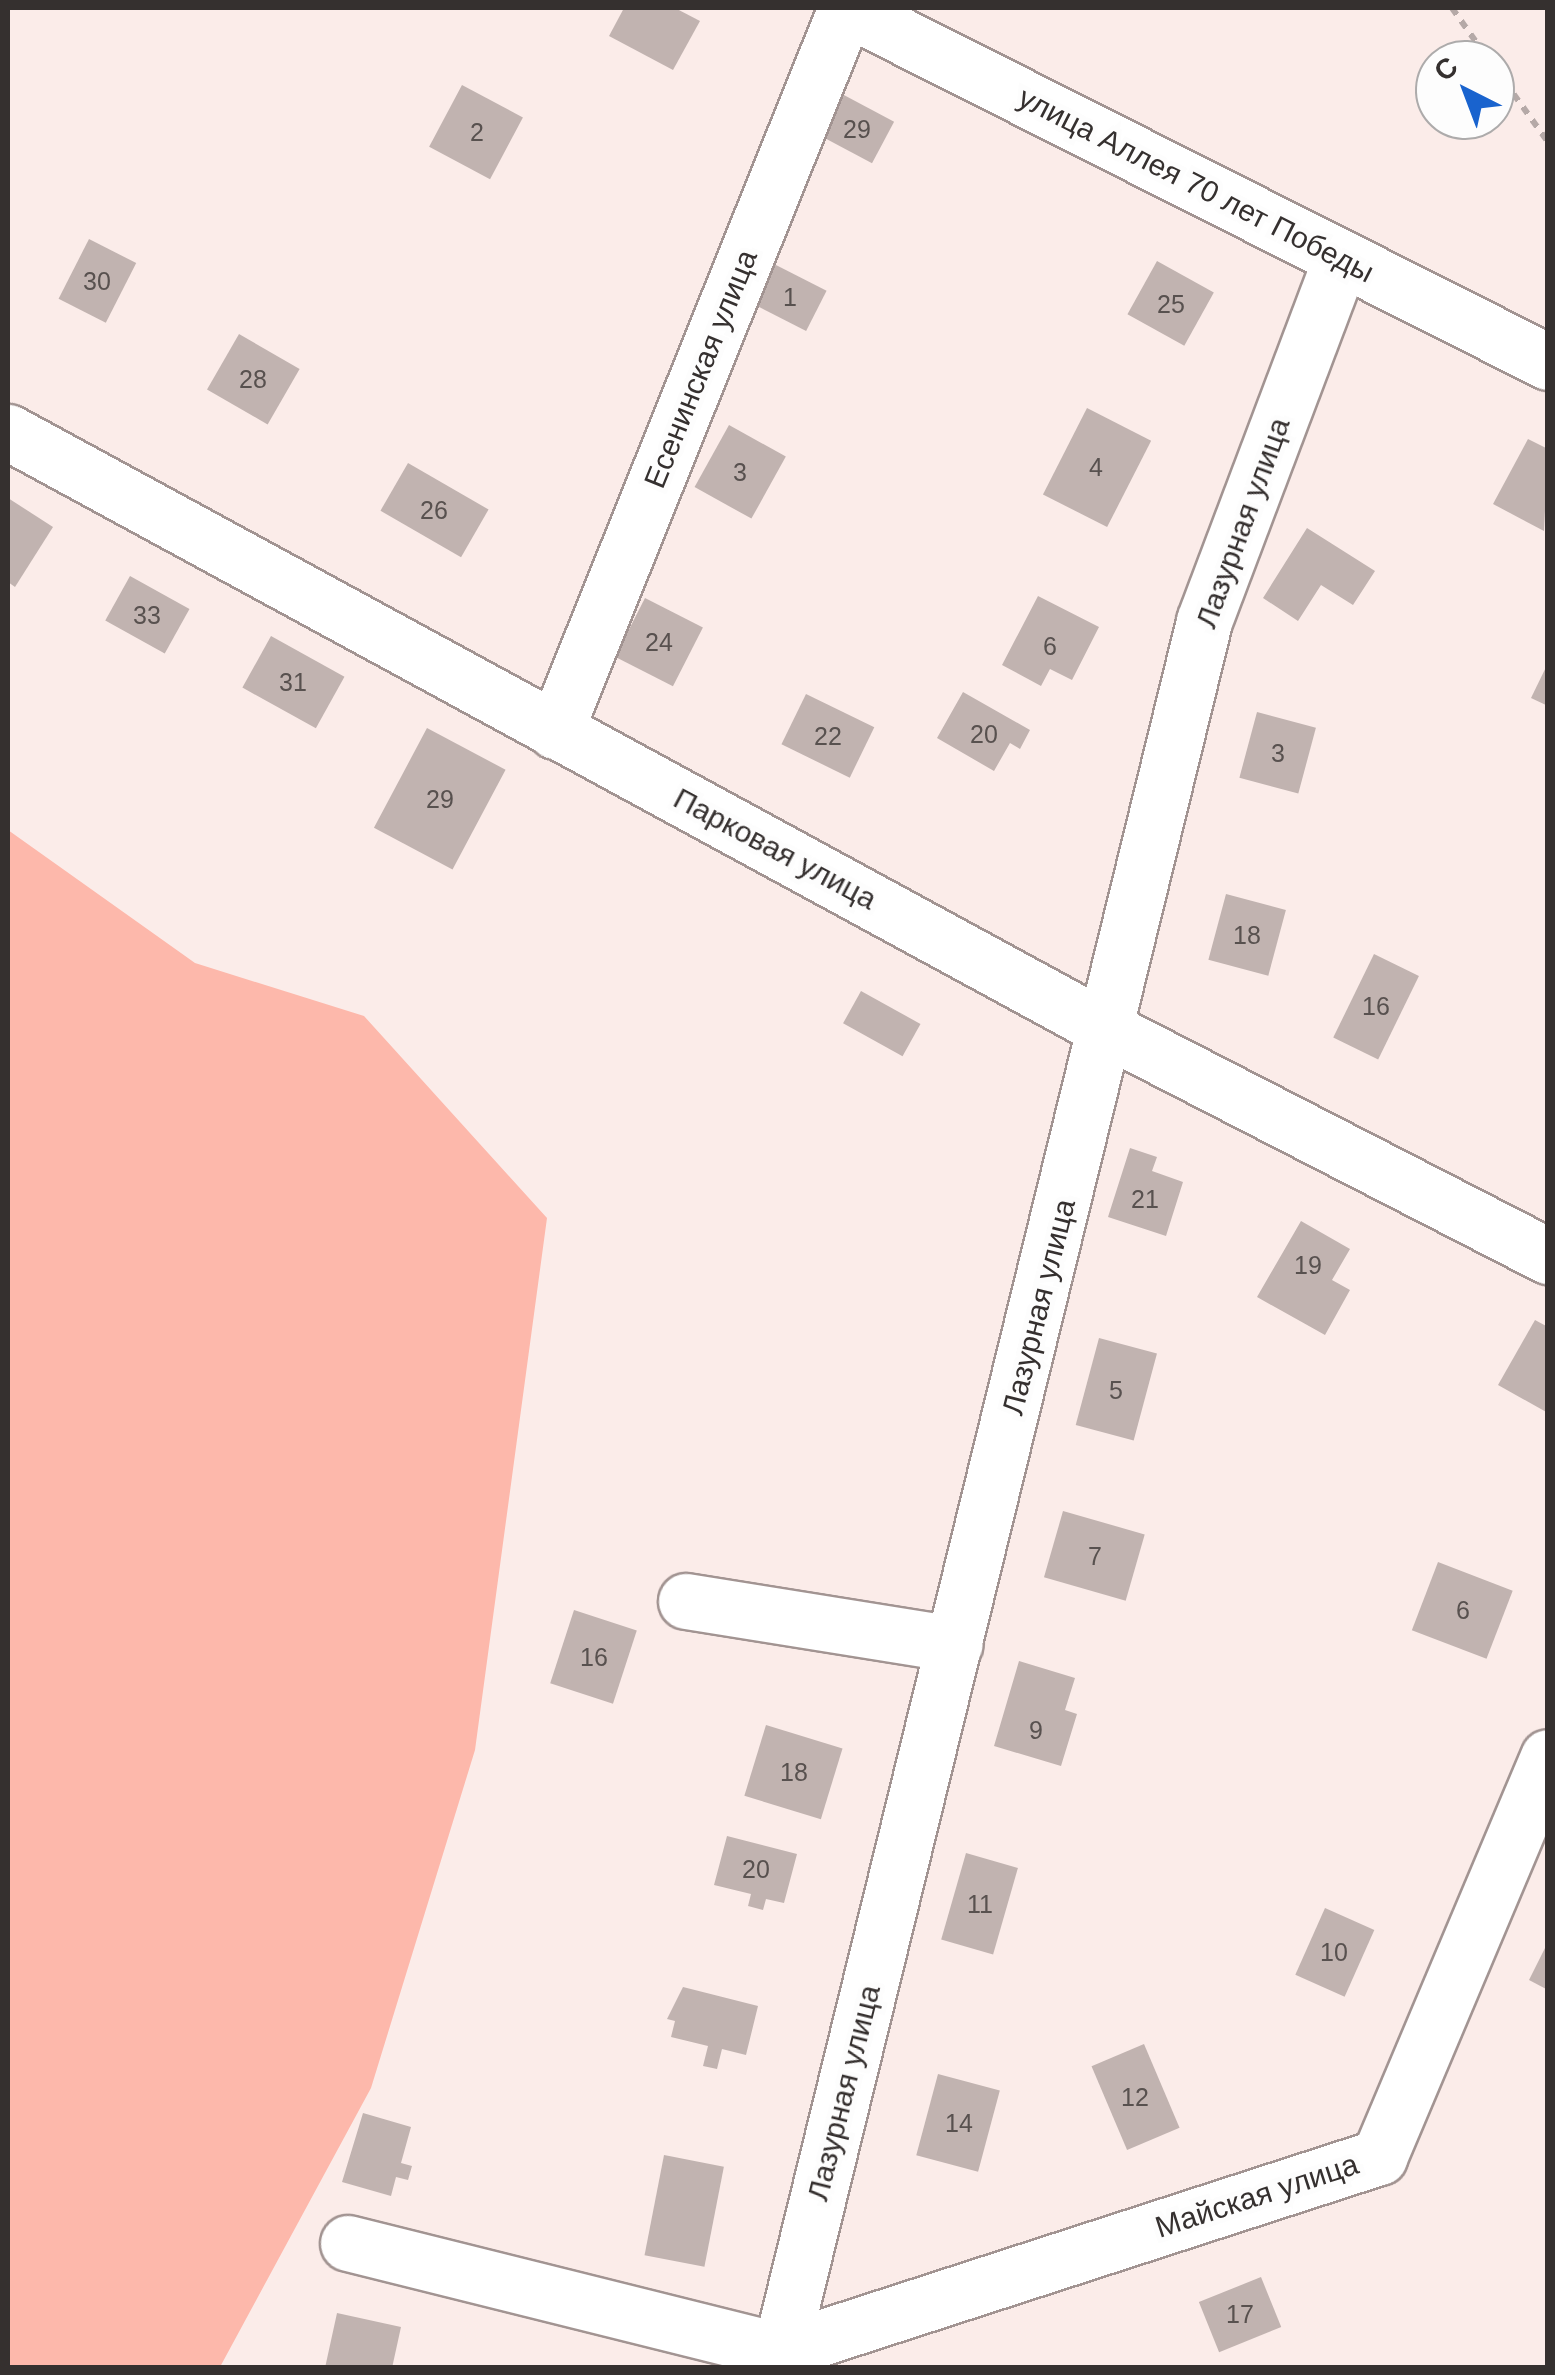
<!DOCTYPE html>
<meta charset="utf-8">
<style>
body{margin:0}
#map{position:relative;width:1555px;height:2375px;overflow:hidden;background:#fbece9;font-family:Arial,sans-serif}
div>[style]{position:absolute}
.green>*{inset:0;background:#fdb8ab}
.building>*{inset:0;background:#c1b3b0;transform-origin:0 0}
.path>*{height:6px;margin-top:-3px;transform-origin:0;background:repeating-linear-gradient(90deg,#b5a9a7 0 8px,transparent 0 16px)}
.roads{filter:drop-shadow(2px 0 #a29492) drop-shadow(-2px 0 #a29492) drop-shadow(0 2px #a29492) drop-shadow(0 -2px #a29492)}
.minor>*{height:55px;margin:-27.5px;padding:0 27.5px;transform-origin:27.5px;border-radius:27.5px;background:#fff}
span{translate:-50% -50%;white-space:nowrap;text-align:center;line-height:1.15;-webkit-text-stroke:10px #fdfdfd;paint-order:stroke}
.number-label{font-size:25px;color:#58514f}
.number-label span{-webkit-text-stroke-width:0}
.street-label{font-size:30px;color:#35302f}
.frame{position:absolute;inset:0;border:10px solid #35302f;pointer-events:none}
.north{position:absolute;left:1415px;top:40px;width:100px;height:100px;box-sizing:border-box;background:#fdfdfd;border:2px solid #adabab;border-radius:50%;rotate:318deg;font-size:28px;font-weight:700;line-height:40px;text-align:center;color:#35302f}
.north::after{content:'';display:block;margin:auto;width:35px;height:45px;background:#1963ce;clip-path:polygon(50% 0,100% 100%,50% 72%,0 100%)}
</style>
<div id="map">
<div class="green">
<div style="clip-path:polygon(8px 830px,195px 963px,364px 1016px,547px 1218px,475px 1750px,371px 2088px,220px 2367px,8px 2367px)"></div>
</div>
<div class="building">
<div style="clip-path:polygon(624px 8px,675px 8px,700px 21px,673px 70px,609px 36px)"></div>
<div style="left:462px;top:85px;width:69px;height:70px;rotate:28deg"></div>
<div style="left:842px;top:94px;width:59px;height:47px;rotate:28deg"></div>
<div style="left:89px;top:239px;width:53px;height:67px;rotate:27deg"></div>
<div style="left:1157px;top:261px;width:65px;height:61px;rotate:29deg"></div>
<div style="left:774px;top:264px;width:59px;height:45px;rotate:27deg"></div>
<div style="left:239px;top:334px;width:70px;height:64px;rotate:30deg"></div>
<div style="left:1087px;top:408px;width:72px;height:97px;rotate:27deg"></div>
<div style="left:729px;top:425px;width:65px;height:71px;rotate:29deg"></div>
<div style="clip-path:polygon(1528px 439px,1548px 449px,1544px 531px,1493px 504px)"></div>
<div style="left:408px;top:463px;width:93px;height:55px;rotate:30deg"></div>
<div style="clip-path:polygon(8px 498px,53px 527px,15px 587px,8px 582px)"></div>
<div style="clip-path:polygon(1307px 528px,1375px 571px,1353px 605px,1321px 585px,1298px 621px,1263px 598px)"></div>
<div style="left:130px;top:576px;width:68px;height:51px;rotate:29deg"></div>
<div style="clip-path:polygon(1038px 596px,1099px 627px,1072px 680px,1050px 669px,1041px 686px,1002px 665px)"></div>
<div style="left:645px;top:598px;width:65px;height:66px;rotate:27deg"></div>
<div style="left:271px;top:636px;width:84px;height:59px;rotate:29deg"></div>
<div style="clip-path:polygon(1548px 663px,1548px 706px,1531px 698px)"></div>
<div style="clip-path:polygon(963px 692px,1030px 730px,1020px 749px,1010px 743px,994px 771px,937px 738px)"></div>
<div style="left:806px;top:694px;width:76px;height:56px;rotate:26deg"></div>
<div style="left:1257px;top:712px;width:61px;height:68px;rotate:15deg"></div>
<div style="left:427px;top:728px;width:89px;height:113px;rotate:28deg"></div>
<div style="left:1226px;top:894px;width:62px;height:68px;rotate:15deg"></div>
<div style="left:1374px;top:954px;width:50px;height:93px;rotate:26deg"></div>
<div style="left:861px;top:991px;width:68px;height:37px;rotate:29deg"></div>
<div style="clip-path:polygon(1130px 1148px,1157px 1157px,1152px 1171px,1183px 1182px,1166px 1236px,1108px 1217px)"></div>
<div style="clip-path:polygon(1301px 1221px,1350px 1249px,1332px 1280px,1350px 1290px,1325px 1335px,1257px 1297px)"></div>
<div style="clip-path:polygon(1535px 1320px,1548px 1327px,1548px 1413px,1498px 1385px)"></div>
<div style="left:1099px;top:1338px;width:60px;height:90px;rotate:15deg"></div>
<div style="left:1063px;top:1511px;width:85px;height:69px;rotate:16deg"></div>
<div style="left:1438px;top:1562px;width:80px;height:73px;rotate:21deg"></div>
<div style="left:574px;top:1610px;width:66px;height:77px;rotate:18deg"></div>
<div style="clip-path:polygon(1019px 1661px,1075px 1678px,1065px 1710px,1077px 1714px,1061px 1766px,994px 1746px)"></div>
<div style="left:766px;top:1725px;width:80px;height:74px;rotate:17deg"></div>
<div style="clip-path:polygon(727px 1836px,797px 1854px,784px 1903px,766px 1899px,763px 1910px,748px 1906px,751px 1894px,714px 1885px)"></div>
<div style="left:966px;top:1853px;width:54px;height:90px;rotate:16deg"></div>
<div style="left:1325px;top:1908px;width:54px;height:73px;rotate:24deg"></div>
<div style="clip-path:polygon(1548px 1942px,1548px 1990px,1529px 1980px)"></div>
<div style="clip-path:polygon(683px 1987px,758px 2006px,746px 2055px,722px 2049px,717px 2069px,703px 2066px,708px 2046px,671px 2037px,675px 2021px,667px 2019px)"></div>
<div style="left:1144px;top:2044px;width:91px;height:57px;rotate:67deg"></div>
<div style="left:938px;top:2074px;width:64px;height:84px;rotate:15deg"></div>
<div style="clip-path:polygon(363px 2113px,411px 2127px,401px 2163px,412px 2166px,408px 2180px,396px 2177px,391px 2196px,342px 2182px)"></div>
<div style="left:664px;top:2155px;width:61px;height:102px;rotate:11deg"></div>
<div style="left:1261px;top:2277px;width:54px;height:67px;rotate:68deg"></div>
<div style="clip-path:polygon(337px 2313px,401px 2327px,392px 2368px,325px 2368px)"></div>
</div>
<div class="path">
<div style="left:1452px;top:8px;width:64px;rotate:54.6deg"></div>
<div style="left:1495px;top:68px;width:91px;rotate:54.4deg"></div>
</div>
<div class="roads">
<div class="minor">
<div style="left:846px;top:8px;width:786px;rotate:26.76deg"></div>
<div style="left:8px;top:432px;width:1252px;rotate:28.53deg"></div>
<div style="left:1108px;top:1030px;width:495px;rotate:27.2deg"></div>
<div style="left:555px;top:731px;width:779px;rotate:-68.08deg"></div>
<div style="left:686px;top:1601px;width:272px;rotate:9.1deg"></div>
<div style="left:348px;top:2243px;width:445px;rotate:14deg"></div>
<div style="left:780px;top:2351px;width:630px;rotate:-17.95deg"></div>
<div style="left:1379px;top:2157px;width:434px;rotate:-67.1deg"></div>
<div style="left:776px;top:2368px;width:1799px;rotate:-76.23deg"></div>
<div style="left:1204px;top:621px;width:388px;rotate:-69.3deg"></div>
</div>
</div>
<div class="number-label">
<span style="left:857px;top:129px">29</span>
<span style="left:477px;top:132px">2</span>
<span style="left:97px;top:281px">30</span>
<span style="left:790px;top:297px">1</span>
<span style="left:1171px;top:304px">25</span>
<span style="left:253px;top:379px">28</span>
<span style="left:1096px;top:467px">4</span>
<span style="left:740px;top:472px">3</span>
<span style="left:434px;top:510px">26</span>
<span style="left:147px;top:615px">33</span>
<span style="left:659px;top:642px">24</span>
<span style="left:1050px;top:646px">6</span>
<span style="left:293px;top:682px">31</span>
<span style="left:984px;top:734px">20</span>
<span style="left:828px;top:736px">22</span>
<span style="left:1278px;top:753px">3</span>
<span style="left:440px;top:799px">29</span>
<span style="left:1247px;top:935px">18</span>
<span style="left:1376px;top:1006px">16</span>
<span style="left:1145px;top:1199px">21</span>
<span style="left:1308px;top:1265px">19</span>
<span style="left:1116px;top:1390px">5</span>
<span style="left:1095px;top:1556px">7</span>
<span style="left:1463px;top:1610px">6</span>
<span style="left:594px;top:1657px">16</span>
<span style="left:1036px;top:1730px">9</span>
<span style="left:794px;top:1772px">18</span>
<span style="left:756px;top:1869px">20</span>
<span style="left:980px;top:1904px">11</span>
<span style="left:1334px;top:1952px">10</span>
<span style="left:1135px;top:2097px">12</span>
<span style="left:959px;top:2123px">14</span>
<span style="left:1240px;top:2314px">17</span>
</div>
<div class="street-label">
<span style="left:1196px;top:185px;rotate:27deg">улица Аллея 70 лет Победы</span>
<span style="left:701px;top:369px;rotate:-68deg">Есенинская улица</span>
<span style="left:1243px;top:523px;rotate:-70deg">Лазурная улица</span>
<span style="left:775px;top:849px;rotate:28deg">Парковая улица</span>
<span style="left:1039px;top:1307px;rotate:-76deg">Лазурная улица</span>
<span style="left:844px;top:2093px;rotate:-76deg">Лазурная улица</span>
<span style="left:1257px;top:2196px;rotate:-18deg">Майская улица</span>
</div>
<div class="frame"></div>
<div class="north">С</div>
</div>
